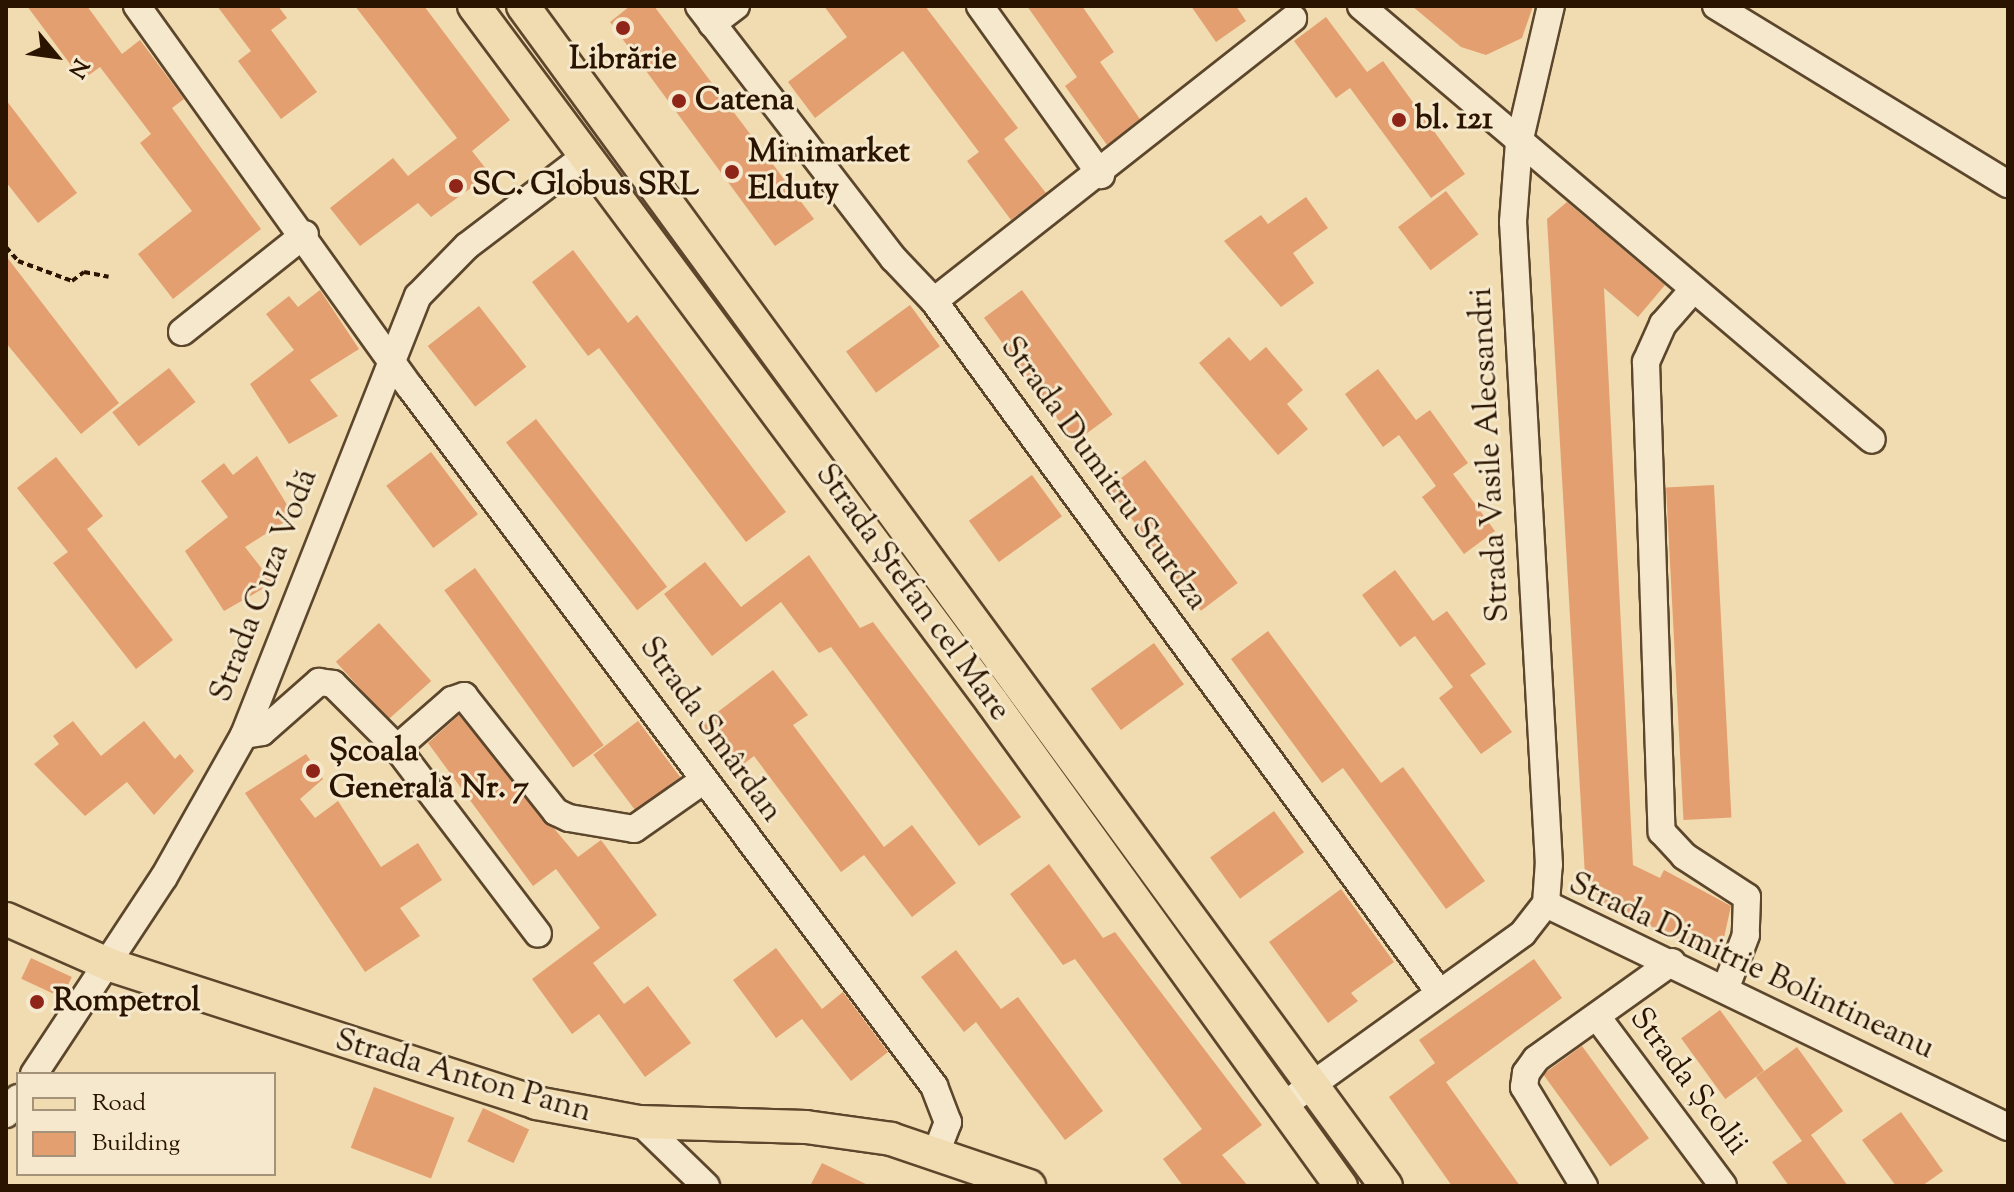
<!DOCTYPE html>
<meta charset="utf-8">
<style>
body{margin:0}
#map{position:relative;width:2014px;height:1192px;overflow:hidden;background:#f0dcb0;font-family:"Sorts Mill Goudy",serif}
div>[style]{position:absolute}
.building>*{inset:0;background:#e39f70;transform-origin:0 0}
.path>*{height:4px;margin-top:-2px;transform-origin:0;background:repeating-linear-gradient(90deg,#2a1400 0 6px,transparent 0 10px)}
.roads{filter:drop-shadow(2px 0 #5c462c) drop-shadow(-2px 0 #5c462c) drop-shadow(0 2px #5c462c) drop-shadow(0 -2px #5c462c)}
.minor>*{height:26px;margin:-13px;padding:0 13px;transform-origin:13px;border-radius:13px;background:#f5e8cc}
.major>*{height:32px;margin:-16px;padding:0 16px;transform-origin:16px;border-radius:16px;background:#f0dcb0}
.dots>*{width:22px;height:22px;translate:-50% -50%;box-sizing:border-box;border:4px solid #f5e8cc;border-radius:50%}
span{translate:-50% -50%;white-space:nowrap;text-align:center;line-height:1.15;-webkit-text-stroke:6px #f5e8cc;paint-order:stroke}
.poi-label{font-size:32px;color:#2a1400;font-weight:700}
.left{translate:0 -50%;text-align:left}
.street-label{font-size:32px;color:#2a1400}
.frame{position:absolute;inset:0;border:8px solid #2a1400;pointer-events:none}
.legend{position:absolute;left:16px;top:1072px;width:260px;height:104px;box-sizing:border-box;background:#f5e8cc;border:2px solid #a4937a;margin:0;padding:10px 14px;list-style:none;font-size:24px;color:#2a1400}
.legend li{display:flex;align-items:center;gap:16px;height:40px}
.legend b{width:40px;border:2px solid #a4937a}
.north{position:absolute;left:16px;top:16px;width:80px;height:80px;-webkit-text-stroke:6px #f5e8cc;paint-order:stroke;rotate:119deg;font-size:22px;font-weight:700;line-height:32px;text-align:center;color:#2a1400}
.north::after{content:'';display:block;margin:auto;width:28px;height:36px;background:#2a1400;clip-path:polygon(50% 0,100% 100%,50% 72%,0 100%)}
</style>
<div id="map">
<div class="building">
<div style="clip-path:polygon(27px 6px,87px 6px,122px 54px,140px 40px,184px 99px,172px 108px,261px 229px,173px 299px,138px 254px,192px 211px,140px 143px,151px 134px,100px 67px,82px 80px)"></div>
<div style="clip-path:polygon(217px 6px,278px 6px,287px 18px,271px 30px,317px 92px,281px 119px,238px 61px,251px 51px)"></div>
<div style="clip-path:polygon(355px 6px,424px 6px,510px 120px,472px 151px,490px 174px,431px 217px,418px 203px,360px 246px,330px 208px,393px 158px,408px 176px,457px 138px)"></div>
<div style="clip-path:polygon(630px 6px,654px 6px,814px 219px,775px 246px,610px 22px)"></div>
<div style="clip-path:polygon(824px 6px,925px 6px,1018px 128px,1004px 139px,1046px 193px,1011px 220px,967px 161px,979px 152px,903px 51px,815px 118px,788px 82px,847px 37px)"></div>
<div style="clip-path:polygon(1027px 6px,1082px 6px,1114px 52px,1100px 62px,1140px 119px,1107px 145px,1065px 86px,1077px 77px)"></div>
<div style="clip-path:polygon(1191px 6px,1236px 6px,1246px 21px,1216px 42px)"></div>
<div style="clip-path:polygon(1412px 6px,1533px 6px,1522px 38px,1486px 55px,1461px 47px)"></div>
<div style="clip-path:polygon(1326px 17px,1367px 72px,1383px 61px,1465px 174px,1431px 198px,1350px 88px,1336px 98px,1294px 41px)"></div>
<div style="clip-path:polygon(6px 100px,77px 193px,38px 223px,6px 182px)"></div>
<div style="left:1446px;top:191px;width:54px;height:60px;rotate:53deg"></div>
<div style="clip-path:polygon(1306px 197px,1328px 228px,1293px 253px,1314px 283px,1281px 307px,1224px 241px,1261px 215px,1268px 224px)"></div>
<div style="clip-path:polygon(1567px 202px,1665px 285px,1638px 317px,1604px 288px,1633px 865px,1660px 878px,1664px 870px,1731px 906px,1719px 960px,1602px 902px,1585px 876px,1547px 219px)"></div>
<div style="clip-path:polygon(573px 250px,628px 323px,637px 315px,786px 512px,746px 542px,599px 348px,588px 356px,532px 282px)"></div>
<div style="clip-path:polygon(6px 256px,119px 403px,81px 434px,6px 343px)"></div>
<div style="clip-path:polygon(320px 290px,359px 349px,310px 380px,338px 416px,289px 444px,250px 384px,294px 350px,266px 314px,289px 296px,298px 307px)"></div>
<div style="left:1022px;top:290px;width:154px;height:47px;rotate:54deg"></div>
<div style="left:910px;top:305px;width:51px;height:79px;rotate:54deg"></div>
<div style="left:479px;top:306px;width:77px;height:65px;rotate:52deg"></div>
<div style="clip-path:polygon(1229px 337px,1250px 361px,1266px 347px,1303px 390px,1287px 404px,1308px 429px,1278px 455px,1199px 363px)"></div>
<div style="left:169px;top:368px;width:43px;height:72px;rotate:52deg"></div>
<div style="clip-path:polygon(1378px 369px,1416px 420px,1430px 410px,1468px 463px,1453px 474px,1495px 531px,1464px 554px,1422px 497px,1436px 486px,1399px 435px,1383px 447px,1345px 394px)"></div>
<div style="left:536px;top:419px;width:213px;height:38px;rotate:52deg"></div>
<div style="left:431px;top:452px;width:78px;height:56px;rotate:53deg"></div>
<div style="clip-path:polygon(257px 456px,294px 516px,245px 547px,273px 583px,224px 611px,185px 551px,228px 517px,201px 481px,224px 463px,233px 475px)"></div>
<div style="clip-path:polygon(56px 457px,103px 516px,87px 529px,173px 640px,136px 669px,53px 563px,68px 552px,17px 488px)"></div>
<div style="left:1145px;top:460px;width:154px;height:46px;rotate:53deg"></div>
<div style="left:1032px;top:475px;width:51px;height:78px;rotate:54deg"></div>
<div style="left:1714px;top:485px;width:333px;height:48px;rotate:87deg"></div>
<div style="clip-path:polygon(809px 555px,860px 628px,873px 622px,1021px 817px,979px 846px,831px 647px,819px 653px,781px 602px,712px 656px,664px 594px,705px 562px,741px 607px)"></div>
<div style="left:475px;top:568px;width:219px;height:38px;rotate:54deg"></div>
<div style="clip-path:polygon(1395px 570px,1433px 621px,1447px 611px,1486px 664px,1470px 675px,1512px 732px,1481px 754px,1439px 698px,1453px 687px,1415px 636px,1400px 647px,1362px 595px)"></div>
<div style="left:379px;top:623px;width:78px;height:58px;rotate:48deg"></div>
<div style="clip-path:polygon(1268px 631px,1381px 783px,1403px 767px,1485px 881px,1446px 909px,1343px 768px,1322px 783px,1231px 659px)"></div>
<div style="left:1154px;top:643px;width:51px;height:78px;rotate:54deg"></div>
<div style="clip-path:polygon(773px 670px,808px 715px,793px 725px,884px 847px,912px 825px,956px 883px,912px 917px,864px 855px,841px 872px,754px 756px,733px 772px,698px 727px)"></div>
<div style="clip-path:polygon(459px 715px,578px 857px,601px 840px,657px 915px,593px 963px,624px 1004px,648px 986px,691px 1043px,645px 1077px,599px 1014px,572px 1034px,532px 979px,600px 928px,556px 869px,533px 886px,428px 743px)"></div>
<div style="clip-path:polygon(73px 721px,101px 756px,144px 721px,175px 759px,180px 754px,194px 771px,154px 815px,127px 782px,85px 816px,34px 764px,59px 744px,53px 736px)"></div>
<div style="left:638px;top:721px;width:70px;height:56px;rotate:53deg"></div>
<div style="clip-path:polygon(306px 754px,323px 779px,300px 799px,315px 818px,338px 801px,381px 867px,418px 843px,442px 880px,400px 908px,420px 936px,365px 972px,245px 793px)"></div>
<div style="left:1274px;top:811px;width:51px;height:79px;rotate:54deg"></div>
<div style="clip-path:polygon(1049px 864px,1103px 938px,1115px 932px,1262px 1125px,1222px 1155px,1248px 1186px,1183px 1186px,1163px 1159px,1202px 1129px,1075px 959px,1063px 965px,1010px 894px)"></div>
<div style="clip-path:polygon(1341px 889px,1394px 962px,1351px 993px,1358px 1001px,1328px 1023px,1269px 942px)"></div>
<div style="clip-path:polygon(776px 948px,822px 1009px,843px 992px,888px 1052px,851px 1081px,802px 1019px,776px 1038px,733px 980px)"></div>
<div style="clip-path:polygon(956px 950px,1001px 1009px,1018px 997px,1103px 1111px,1065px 1140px,976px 1022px,964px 1032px,921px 977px)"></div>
<div style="left:31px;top:958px;width:45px;height:23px;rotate:25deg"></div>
<div style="clip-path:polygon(1534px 959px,1562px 998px,1446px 1082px,1520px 1186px,1452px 1186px,1389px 1097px,1435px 1063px,1419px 1040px)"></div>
<div style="left:1720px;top:1010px;width:75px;height:48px;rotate:54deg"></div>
<div style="left:1582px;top:1046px;width:114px;height:48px;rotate:54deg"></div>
<div style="clip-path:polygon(1797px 1047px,1843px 1111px,1811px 1135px,1848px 1186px,1789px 1186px,1772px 1162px,1802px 1141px,1756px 1077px)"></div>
<div style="left:374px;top:1087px;width:86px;height:65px;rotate:21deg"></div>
<div style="left:483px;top:1108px;width:51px;height:37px;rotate:25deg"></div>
<div style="clip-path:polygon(1901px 1112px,1943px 1171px,1922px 1186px,1896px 1186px,1862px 1140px)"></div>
<div style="clip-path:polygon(822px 1163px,870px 1186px,810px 1186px)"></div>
</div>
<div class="path">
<div style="left:6px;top:247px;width:18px;rotate:49deg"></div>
<div style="left:18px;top:261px;width:58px;rotate:20.3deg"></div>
<div style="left:72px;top:281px;width:15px;rotate:-37deg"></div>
<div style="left:84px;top:272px;width:25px;rotate:11deg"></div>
</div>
<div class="roads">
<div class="minor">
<div style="left:137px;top:6px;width:469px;rotate:54.4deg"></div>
<div style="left:410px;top:387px;width:874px;rotate:53.14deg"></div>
<div style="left:934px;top:1086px;width:39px;rotate:69deg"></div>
<div style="left:948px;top:1122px;width:31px;rotate:111deg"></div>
<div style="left:699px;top:6px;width:319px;rotate:52.4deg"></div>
<div style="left:894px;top:259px;width:58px;rotate:46.4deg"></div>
<div style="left:934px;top:301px;width:856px;rotate:53.84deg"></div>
<div style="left:980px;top:6px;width:208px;rotate:54.4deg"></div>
<div style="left:1361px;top:6px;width:670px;rotate:40.34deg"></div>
<div style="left:1716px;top:6px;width:342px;rotate:31.4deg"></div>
<div style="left:712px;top:24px;width:30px;rotate:-37deg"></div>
<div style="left:1692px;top:291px;width:44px;rotate:131.3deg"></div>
<div style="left:1663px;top:324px;width:42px;rotate:114.1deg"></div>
<div style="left:1646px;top:362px;width:470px;rotate:88.1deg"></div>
<div style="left:1662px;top:832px;width:33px;rotate:47deg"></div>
<div style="left:1684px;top:856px;width:75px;rotate:33.1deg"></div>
<div style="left:1747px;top:897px;width:38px;rotate:92deg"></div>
<div style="left:1746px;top:935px;width:56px;rotate:111deg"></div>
<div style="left:934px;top:301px;width:457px;rotate:-38.2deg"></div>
<div style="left:182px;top:332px;width:157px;rotate:-38.5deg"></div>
<div style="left:244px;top:735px;width:18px;rotate:-9deg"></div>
<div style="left:262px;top:732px;width:76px;rotate:-41.3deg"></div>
<div style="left:319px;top:682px;width:14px;rotate:8deg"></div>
<div style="left:333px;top:684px;width:91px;rotate:45deg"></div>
<div style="left:397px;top:748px;width:233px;rotate:52.8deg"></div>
<div style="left:397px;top:748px;width:73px;rotate:-41.1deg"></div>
<div style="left:452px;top:700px;width:13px;rotate:-18deg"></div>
<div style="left:464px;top:696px;width:148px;rotate:51.6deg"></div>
<div style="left:556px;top:812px;width:14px;rotate:25deg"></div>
<div style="left:569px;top:818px;width:66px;rotate:9.6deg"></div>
<div style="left:634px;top:829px;width:85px;rotate:-35deg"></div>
<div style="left:1546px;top:904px;width:513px;rotate:25.77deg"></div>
<div style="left:1598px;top:1018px;width:209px;rotate:53.3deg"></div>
<div style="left:34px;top:1074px;width:236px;rotate:-56.6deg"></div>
<div style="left:164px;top:877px;width:163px;rotate:-60.6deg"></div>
<div style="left:244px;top:735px;width:472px;rotate:-68.4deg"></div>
<div style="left:418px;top:296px;width:70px;rotate:-45.6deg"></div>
<div style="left:467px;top:246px;width:148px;rotate:-37.3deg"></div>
<div style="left:1284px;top:1105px;width:294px;rotate:-35.7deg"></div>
<div style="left:1523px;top:933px;width:37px;rotate:-52deg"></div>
<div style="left:1546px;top:904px;width:39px;rotate:-86deg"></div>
<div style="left:1549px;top:865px;width:644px;rotate:-93.2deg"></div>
<div style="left:1513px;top:222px;width:79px;rotate:-85.7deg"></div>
<div style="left:1519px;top:143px;width:141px;rotate:-76.9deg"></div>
<div style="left:6px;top:1114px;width:20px;rotate:-53deg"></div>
<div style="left:640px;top:1122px;width:92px;rotate:44.1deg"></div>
<div style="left:1584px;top:1186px;width:116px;rotate:-121.2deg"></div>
<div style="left:1524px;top:1087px;width:14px;rotate:-82deg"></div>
<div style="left:1526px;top:1073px;width:17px;rotate:-54deg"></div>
<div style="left:1536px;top:1059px;width:167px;rotate:-35.5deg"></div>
</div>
<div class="major">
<div style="left:474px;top:6px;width:868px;rotate:53.34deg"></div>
<div style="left:992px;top:702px;width:597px;rotate:54.21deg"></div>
<div style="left:523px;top:6px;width:1462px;rotate:53.82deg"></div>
<div style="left:6px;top:919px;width:114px;rotate:23.9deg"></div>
<div style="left:110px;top:965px;width:448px;rotate:17.9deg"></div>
<div style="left:536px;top:1103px;width:106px;rotate:10.4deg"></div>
<div style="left:640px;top:1122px;width:166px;rotate:1.7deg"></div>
<div style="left:806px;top:1127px;width:86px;rotate:8deg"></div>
<div style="left:891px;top:1139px;width:146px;rotate:18.8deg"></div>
</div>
</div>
<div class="dots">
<div style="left:623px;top:28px;background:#8f2418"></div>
<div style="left:679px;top:101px;background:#8f2418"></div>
<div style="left:1399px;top:120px;background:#8f2418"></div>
<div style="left:732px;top:172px;background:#8f2418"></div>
<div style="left:456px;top:186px;background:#8f2418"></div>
<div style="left:313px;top:771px;background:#8f2418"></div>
<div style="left:37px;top:1002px;background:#8f2418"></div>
</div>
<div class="poi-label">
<span style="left:623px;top:60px">Librărie</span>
<span class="left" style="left:695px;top:101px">Catena</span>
<span class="left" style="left:1415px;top:120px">bl. 121</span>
<span class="left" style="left:748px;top:172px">Minimarket<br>Elduty</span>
<span class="left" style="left:472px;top:186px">SC. Globus SRL</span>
<span class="left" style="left:329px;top:771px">Școala<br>Generală Nr. 7</span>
<span class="left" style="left:53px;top:1002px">Rompetrol</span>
</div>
<div class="street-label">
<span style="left:1491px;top:455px;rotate:-93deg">Strada Vasile Alecsandri</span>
<span style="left:1103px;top:474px;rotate:54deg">Strada Dumitru Sturdza</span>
<span style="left:265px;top:586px;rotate:-69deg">Strada Cuza Vodă</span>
<span style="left:912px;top:593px;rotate:54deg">Strada Ștefan cel Mare</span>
<span style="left:710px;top:730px;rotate:54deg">Strada Smârdan</span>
<span style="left:1751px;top:967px;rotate:25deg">Strada Dimitrie Bolintineanu</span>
<span style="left:463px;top:1077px;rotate:16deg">Strada Anton Pann</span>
<span style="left:1688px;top:1082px;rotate:53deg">Strada Școlii</span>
</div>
<div class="frame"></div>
<ul class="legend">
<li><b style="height:10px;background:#f0dcb0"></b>Road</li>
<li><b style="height:22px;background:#e39f70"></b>Building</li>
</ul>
<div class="north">N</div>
</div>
